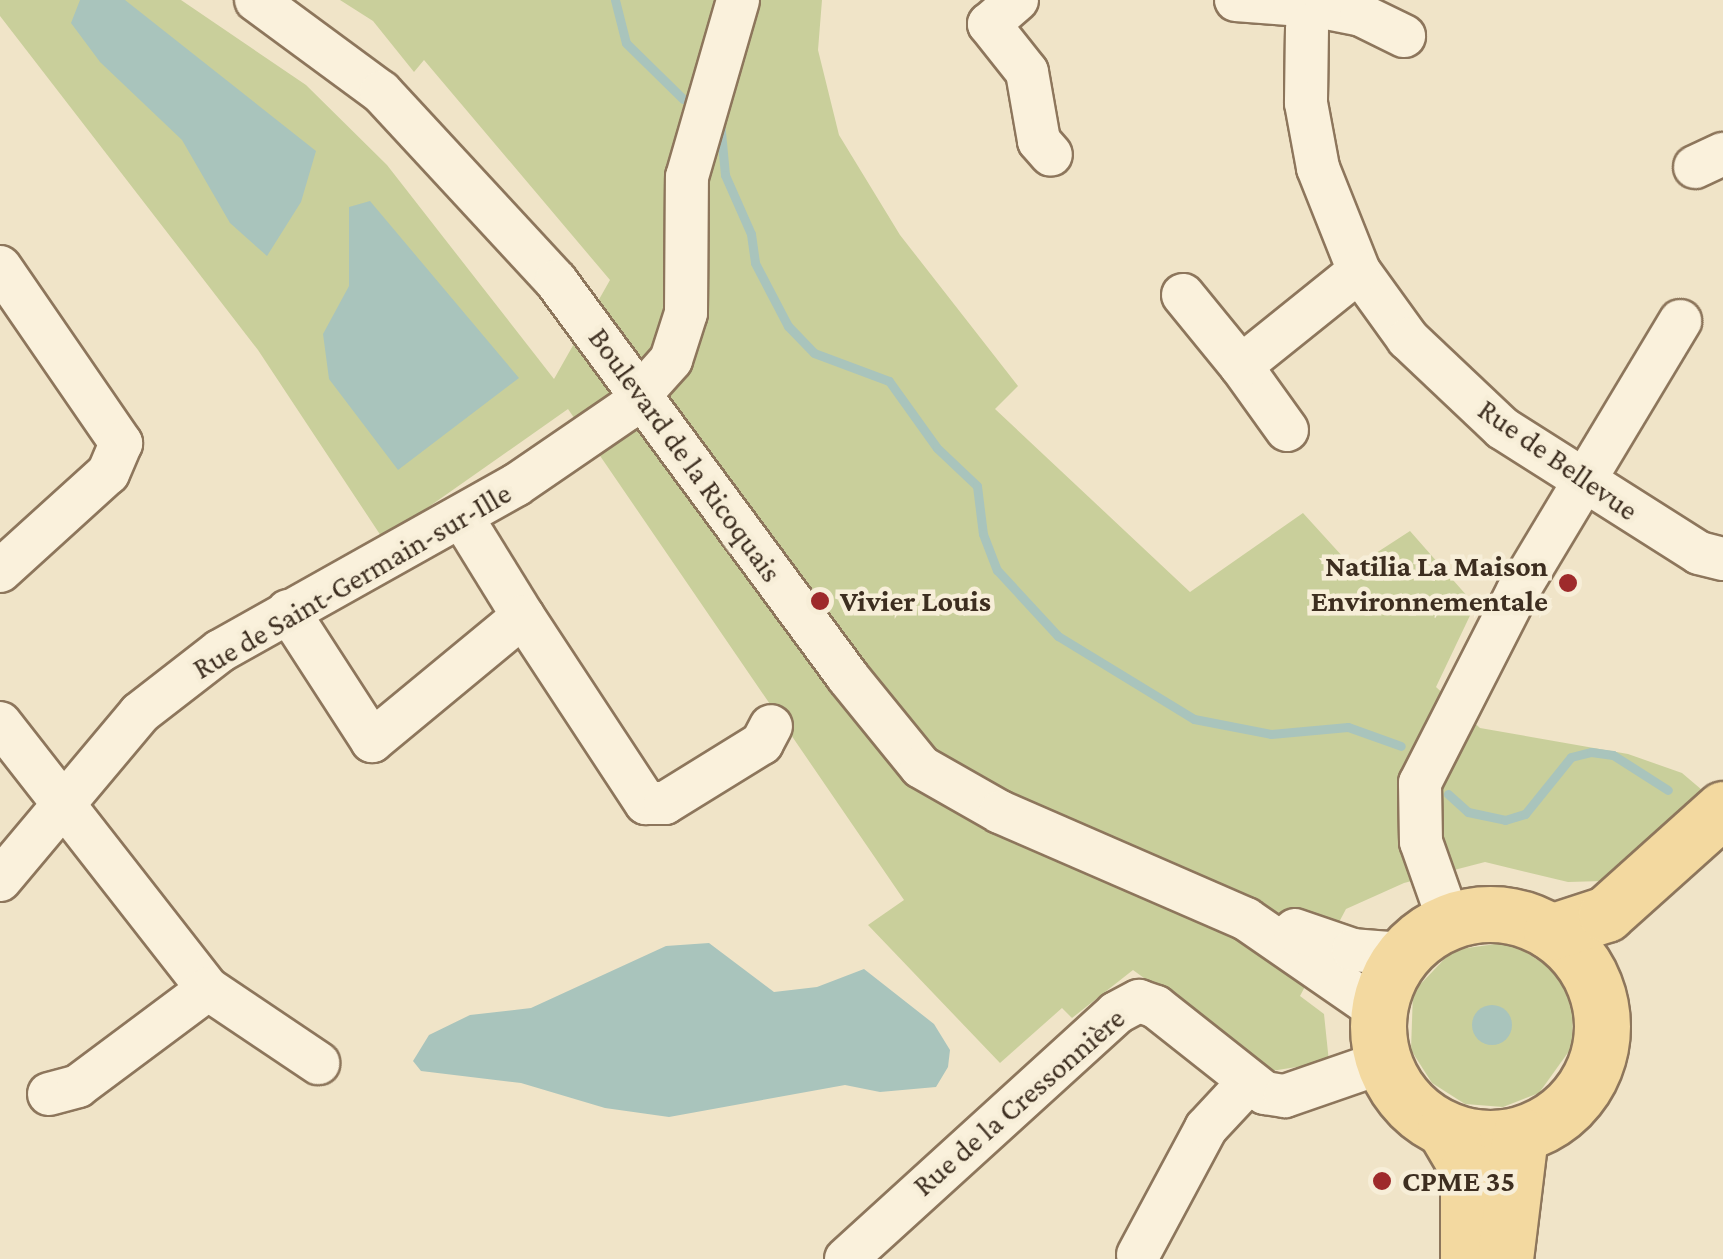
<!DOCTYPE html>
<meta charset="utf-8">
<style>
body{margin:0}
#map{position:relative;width:1723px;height:1259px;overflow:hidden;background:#f0e4c8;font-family:"Crimson Pro",serif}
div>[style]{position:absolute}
.green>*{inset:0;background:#c9cf9b}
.water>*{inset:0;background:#a9c4bc}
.round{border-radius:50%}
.stream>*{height:9px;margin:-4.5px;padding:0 4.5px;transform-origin:4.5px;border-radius:4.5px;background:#a9c4bc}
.roads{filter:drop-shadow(2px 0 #8d765c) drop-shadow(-2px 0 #8d765c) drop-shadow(0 2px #8d765c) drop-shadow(0 -2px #8d765c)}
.minor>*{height:42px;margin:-21px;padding:0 21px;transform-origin:21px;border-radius:21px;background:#faf1dc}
.major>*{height:55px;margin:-27.5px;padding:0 27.5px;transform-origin:27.5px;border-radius:27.5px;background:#f3d9a0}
.major>.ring{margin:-27.5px;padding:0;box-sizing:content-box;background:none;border:55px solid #f3d9a0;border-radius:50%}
.dots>*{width:28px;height:28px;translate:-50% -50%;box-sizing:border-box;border:5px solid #f7eed8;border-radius:50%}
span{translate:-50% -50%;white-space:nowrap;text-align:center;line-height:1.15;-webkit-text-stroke:9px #f7eed8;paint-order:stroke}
.street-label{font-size:30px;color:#3d2e20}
.poi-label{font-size:30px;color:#3d2e20;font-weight:700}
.right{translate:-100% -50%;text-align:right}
.left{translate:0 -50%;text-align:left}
</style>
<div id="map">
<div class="green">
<div style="clip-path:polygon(0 0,181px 0,306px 85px,387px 165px,554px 379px,610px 280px,424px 60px,414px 72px,373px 21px,340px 0,716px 0,680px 117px,713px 122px,748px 0,822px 0,818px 50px,839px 135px,900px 235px,1018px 386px,995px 409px,1190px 592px,1303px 513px,1353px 568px,1410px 531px,1475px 605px,1436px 687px,1480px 728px,1628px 754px,1682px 773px,1702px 790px,1603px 881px,1568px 882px,1485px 862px,1404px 883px,1346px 909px,1300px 996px,1324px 1014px,1329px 1062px,1271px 1071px,1133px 970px,1072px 1018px,1062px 1008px,1000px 1063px,868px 925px,904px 900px,568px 409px,383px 539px,258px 350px,0 16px)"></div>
<div style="clip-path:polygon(1510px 942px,1558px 973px,1573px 1008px,1572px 1047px,1539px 1093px,1503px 1107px,1465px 1104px,1432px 1083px,1411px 1050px,1413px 992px,1453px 950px)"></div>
</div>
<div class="water">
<div style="clip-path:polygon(80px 0,125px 0,316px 151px,301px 202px,267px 256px,230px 223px,182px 140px,100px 62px,71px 23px)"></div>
<div style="clip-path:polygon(370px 201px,519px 378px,398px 470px,329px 379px,323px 334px,349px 286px,349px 207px)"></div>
<div style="clip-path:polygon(709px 943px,774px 992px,817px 987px,864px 969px,934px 1024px,950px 1050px,948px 1067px,936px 1087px,880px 1092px,845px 1085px,669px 1117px,605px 1108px,521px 1083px,421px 1071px,413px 1061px,429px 1035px,470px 1015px,531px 1008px,666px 946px)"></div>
<div class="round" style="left:1472px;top:1005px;width:40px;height:40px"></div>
</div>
<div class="stream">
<div style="left:615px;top:0;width:44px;rotate:75.7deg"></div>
<div style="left:626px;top:43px;width:80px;rotate:44.5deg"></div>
<div style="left:720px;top:121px;width:54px;rotate:84.7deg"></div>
<div style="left:725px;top:175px;width:64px;rotate:66.2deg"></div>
<div style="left:751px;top:234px;width:29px;rotate:82deg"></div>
<div style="left:755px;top:263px;width:71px;rotate:62.4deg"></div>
<div style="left:788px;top:326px;width:37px;rotate:46deg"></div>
<div style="left:814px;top:353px;width:80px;rotate:20.5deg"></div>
<div style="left:889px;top:381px;width:82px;rotate:54.4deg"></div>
<div style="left:937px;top:448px;width:55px;rotate:43.5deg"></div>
<div style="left:977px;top:486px;width:48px;rotate:82.9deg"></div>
<div style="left:983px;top:534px;width:39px;rotate:69deg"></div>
<div style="left:997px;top:570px;width:90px;rotate:47.3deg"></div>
<div style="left:1058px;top:636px;width:159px;rotate:31.4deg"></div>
<div style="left:1194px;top:719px;width:78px;rotate:11deg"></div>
<div style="left:1271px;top:734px;width:77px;rotate:-5.2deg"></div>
<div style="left:1348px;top:727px;width:56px;rotate:19.7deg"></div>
<div style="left:1448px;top:794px;width:27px;rotate:42deg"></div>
<div style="left:1468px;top:812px;width:38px;rotate:12deg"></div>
<div style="left:1505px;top:820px;width:21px;rotate:-17deg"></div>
<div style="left:1525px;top:814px;width:73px;rotate:-51.1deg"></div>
<div style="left:1571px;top:757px;width:21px;rotate:-14deg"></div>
<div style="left:1591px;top:752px;width:22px;rotate:8deg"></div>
<div style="left:1613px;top:755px;width:65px;rotate:32.5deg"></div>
</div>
<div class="roads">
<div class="minor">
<div style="left:256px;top:0;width:155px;rotate:36.4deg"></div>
<div style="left:381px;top:92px;width:258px;rotate:47.2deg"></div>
<div style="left:556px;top:281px;width:491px;rotate:53.6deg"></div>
<div style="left:847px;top:676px;width:117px;rotate:50.9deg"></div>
<div style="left:921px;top:767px;width:91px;rotate:29.7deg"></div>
<div style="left:1000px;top:812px;width:268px;rotate:23.5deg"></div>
<div style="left:1246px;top:919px;width:160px;rotate:34.6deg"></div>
<div style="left:1017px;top:0;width:37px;rotate:139deg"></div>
<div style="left:989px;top:24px;width:61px;rotate:51.6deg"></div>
<div style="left:1027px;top:72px;width:70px;rotate:80.1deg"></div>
<div style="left:1039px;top:141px;width:18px;rotate:49deg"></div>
<div style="left:1236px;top:0;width:53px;rotate:4.3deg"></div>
<div style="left:1326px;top:8px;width:36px;rotate:11deg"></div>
<div style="left:1361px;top:15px;width:48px;rotate:26deg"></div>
<div style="left:1307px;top:28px;width:75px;rotate:90.8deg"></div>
<div style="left:1306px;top:103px;width:66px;rotate:79.5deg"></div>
<div style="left:1318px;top:168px;width:111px;rotate:68.3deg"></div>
<div style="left:1359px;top:271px;width:84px;rotate:54.2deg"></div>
<div style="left:1408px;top:339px;width:129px;rotate:43.4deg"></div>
<div style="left:1502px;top:428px;width:233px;rotate:32.4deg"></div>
<div style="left:1699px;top:553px;width:25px;rotate:14deg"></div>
<div style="left:1695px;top:167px;width:31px;rotate:-25deg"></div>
<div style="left:0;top:267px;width:214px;rotate:55.5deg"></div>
<div style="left:121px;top:443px;width:33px;rotate:113deg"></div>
<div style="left:108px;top:473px;width:146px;rotate:137.8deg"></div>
<div style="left:1183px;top:295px;width:92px;rotate:50.8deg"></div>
<div style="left:1287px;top:430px;width:79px;rotate:-125.7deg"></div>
<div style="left:1241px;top:366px;width:151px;rotate:-38.8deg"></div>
<div style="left:463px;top:519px;width:114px;rotate:58.3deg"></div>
<div style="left:288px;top:611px;width:155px;rotate:57.1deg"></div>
<div style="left:372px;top:741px;width:196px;rotate:-39.6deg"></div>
<div style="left:523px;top:616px;width:224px;rotate:56.7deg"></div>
<div style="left:646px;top:803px;width:19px"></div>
<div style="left:665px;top:803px;width:114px;rotate:-31.7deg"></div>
<div style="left:762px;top:743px;width:19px;rotate:-62deg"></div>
<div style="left:0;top:723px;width:338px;rotate:52deg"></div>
<div style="left:208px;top:989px;width:133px;rotate:33.9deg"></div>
<div style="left:0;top:880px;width:218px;rotate:-50deg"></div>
<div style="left:140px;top:713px;width:101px;rotate:-37.8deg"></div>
<div style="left:220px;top:651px;width:339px;rotate:-29.3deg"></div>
<div style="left:516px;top:485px;width:135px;rotate:-34.4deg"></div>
<div style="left:627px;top:409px;width:66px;rotate:-48.1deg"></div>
<div style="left:671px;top:360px;width:49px;rotate:-72.3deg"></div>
<div style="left:686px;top:313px;width:136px;rotate:-89.6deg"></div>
<div style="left:687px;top:177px;width:184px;rotate:-73.9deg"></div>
<div style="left:1449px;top:921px;width:84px;rotate:-109.5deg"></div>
<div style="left:1421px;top:842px;width:59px;rotate:-91deg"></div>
<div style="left:1420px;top:783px;width:216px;rotate:-63deg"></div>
<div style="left:1518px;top:591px;width:315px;rotate:-59deg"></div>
<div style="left:1295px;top:930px;width:61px;rotate:19deg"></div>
<div style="left:1353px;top:950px;width:50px;rotate:4.6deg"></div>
<div style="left:49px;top:1094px;width:30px;rotate:-15deg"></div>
<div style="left:78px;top:1086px;width:162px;rotate:-36.7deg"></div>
<div style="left:1138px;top:1255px;width:144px;rotate:-61.8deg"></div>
<div style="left:1206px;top:1128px;width:62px;rotate:-47deg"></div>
<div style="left:846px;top:1259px;width:365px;rotate:-42.3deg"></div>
<div style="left:1116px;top:1013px;width:26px;rotate:-28deg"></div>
<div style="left:1139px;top:1001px;width:18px;rotate:19deg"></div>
<div style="left:1156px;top:1007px;width:139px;rotate:38.3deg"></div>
<div style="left:1265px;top:1093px;width:20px;rotate:9deg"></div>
<div style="left:1285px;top:1096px;width:104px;rotate:-19.1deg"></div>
</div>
<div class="major">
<div class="ring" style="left:1378px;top:914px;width:169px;height:169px"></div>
<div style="left:1551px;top:932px;width:58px;rotate:-18.1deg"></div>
<div style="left:1606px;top:914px;width:157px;rotate:-41.9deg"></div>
<div style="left:1445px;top:1130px;width:45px;rotate:59.5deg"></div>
<div style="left:1468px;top:1169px;width:90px;rotate:90deg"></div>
<div style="left:1505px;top:1259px;width:125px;rotate:-83.1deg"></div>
</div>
</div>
<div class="dots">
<div style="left:1568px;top:583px;background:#9e2a2b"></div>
<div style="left:820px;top:601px;background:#9e2a2b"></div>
<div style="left:1382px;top:1181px;background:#9e2a2b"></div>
</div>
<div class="street-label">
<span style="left:685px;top:455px;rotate:54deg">Boulevard de la Ricoquais</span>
<span style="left:1558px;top:460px;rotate:35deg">Rue de Bellevue</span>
<span style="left:352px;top:581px;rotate:-30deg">Rue de Saint-Germain-sur-Ille</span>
<span style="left:1019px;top:1102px;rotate:-41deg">Rue de la Cressonnière</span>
</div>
<div class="poi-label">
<span class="right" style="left:1548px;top:583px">Natilia La Maison<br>Environnementale</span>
<span class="left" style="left:840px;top:601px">Vivier Louis</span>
<span class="left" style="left:1402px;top:1181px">CPME 35</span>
</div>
</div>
